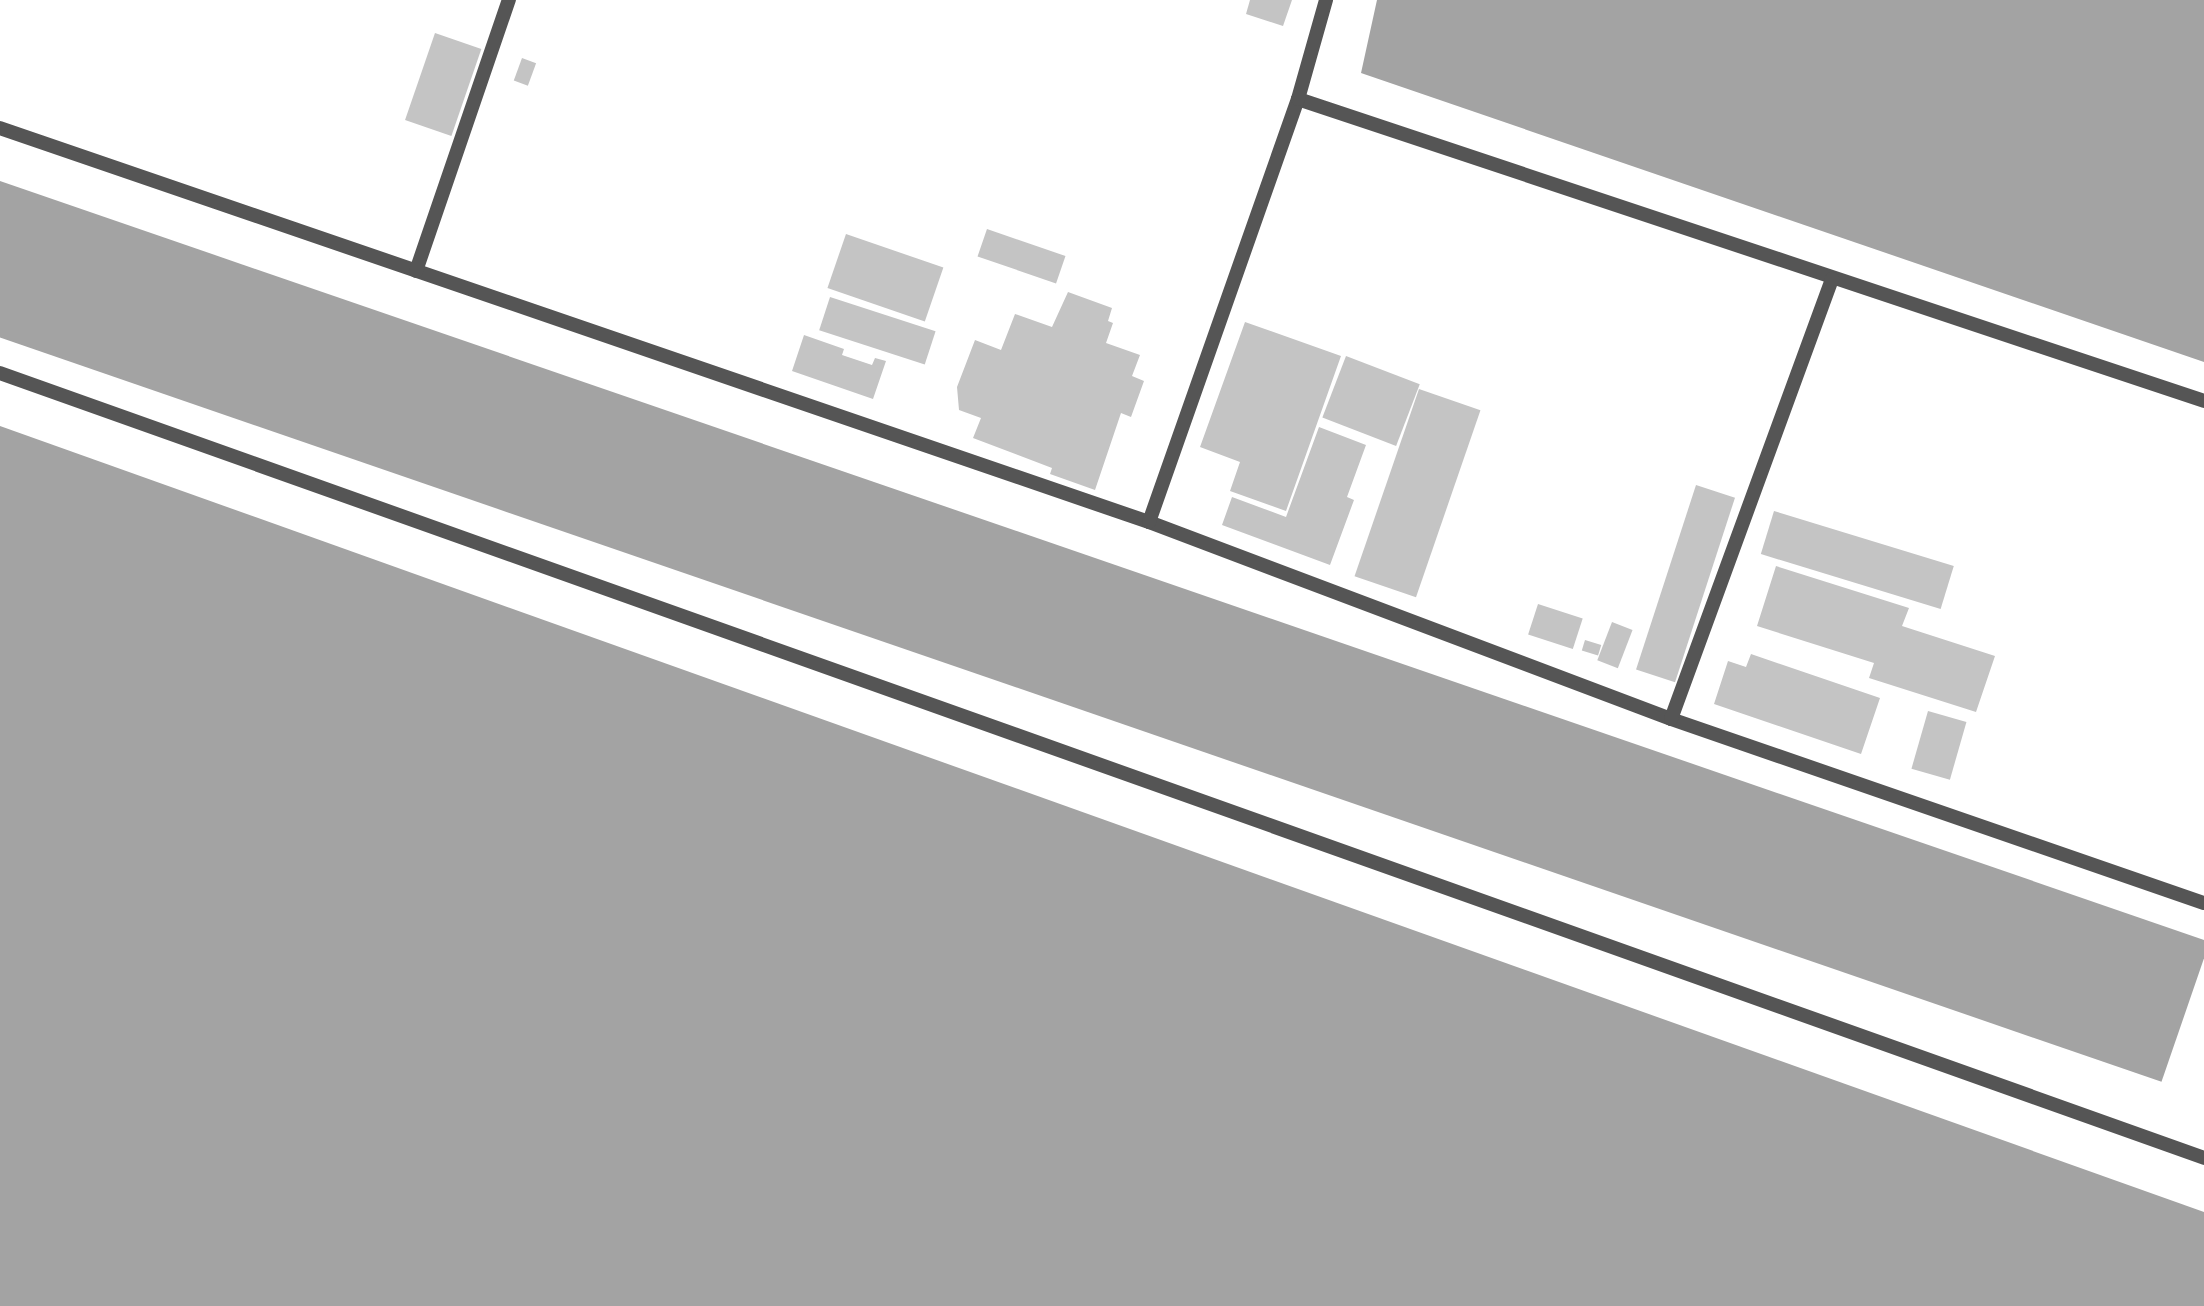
<!DOCTYPE html>
<style>
body{margin:0}
#map{position:relative;width:2204px;height:1306px;overflow:hidden;background:#fff;font-family:Quicksand,sans-serif}
div>[style]{position:absolute}
.water>*{inset:0;background:#a3a3a3;transform-origin:0 0}
.building>*{inset:0;background:#c4c4c4;transform-origin:0 0}
.street>*{height:14px;margin:-7px;padding:0 7px;transform-origin:7px;border-radius:7px;background:#555}
span{translate:-50% -50%;white-space:nowrap;text-align:center;line-height:1.15;-webkit-text-stroke:7px #fff;paint-order:stroke}
</style>
<div id="map">
<div class="water">
<div style="clip-path:polygon(1377px 0,2204px 0,2204px 362px,1361px 73px)"></div>
<div style="left:0;top:181px;width:2337px;height:148px;rotate:19deg"></div>
<div style="clip-path:polygon(0 426px,2204px 1212px,2204px 1306px,0 1306px)"></div>
</div>
<div class="building">
<div style="clip-path:polygon(1250px 0,1292px 0,1283px 26px,1246px 14px)"></div>
<div style="left:435px;top:33px;width:49px;height:92px;rotate:19deg"></div>
<div style="left:522px;top:58px;width:15px;height:24px;rotate:20deg"></div>
<div style="left:987px;top:229px;width:83px;height:29px;rotate:19deg"></div>
<div style="left:846px;top:234px;width:103px;height:57px;rotate:19deg"></div>
<div style="clip-path:polygon(1068px 292px,1112px 308px,1108px 321px,1113px 323px,1106px 343px,1140px 355px,1132px 376px,1144px 381px,1131px 417px,1121px 413px,1095px 490px,1050px 474px,1052px 468px,973px 438px,981px 418px,959px 410px,957px 387px,975px 340px,1001px 350px,1015px 314px,1052px 327px)"></div>
<div style="left:830px;top:297px;width:111px;height:35px;rotate:18deg"></div>
<div style="clip-path:polygon(1245px 322px,1341px 356px,1286px 511px,1230px 491px,1240px 462px,1200px 447px)"></div>
<div style="clip-path:polygon(804px 335px,844px 349px,842px 355px,872px 365px,875px 358px,886px 361px,873px 399px,792px 371px)"></div>
<div style="left:1346px;top:356px;width:79px;height:66px;rotate:21deg"></div>
<div style="left:1419px;top:389px;width:65px;height:198px;rotate:19deg"></div>
<div style="clip-path:polygon(1319px 427px,1366px 445px,1347px 497px,1354px 500px,1330px 565px,1222px 525px,1232px 497px,1286px 517px)"></div>
<div style="left:1696px;top:485px;width:41px;height:194px;rotate:18deg"></div>
<div style="left:1774px;top:511px;width:188px;height:45px;rotate:17deg"></div>
<div style="clip-path:polygon(1776px 566px,1909px 608px,1902px 626px,1995px 656px,1976px 712px,1869px 678px,1874px 663px,1757px 626px)"></div>
<div style="left:1538px;top:604px;width:47px;height:32px;rotate:18deg"></div>
<div style="left:1612px;top:622px;width:22px;height:41px;rotate:21deg"></div>
<div style="left:1585px;top:640px;width:17px;height:11px;rotate:17deg"></div>
<div style="clip-path:polygon(1751px 654px,1880px 698px,1861px 754px,1714px 704px,1728px 661px,1746px 667px)"></div>
<div style="left:1928px;top:711px;width:40px;height:60px;rotate:16deg"></div>
</div>
<div class="street">
<div style="left:1298px;top:99px;width:955px;rotate:18.43deg"></div>
<div style="left:0;top:128px;width:1215px;rotate:18.93deg"></div>
<div style="left:1149px;top:522px;width:558px;rotate:20.68deg"></div>
<div style="left:1671px;top:719px;width:564px;rotate:19.05deg"></div>
<div style="left:416px;top:271px;width:287px;rotate:-71.1deg"></div>
<div style="left:0;top:373px;width:2340px;rotate:19.6deg"></div>
<div style="left:1149px;top:522px;width:448px;rotate:-70.6deg"></div>
<div style="left:1298px;top:99px;width:103px;rotate:-74.2deg"></div>
<div style="left:1671px;top:719px;width:469px;rotate:-69.9deg"></div>
</div>
</div>
